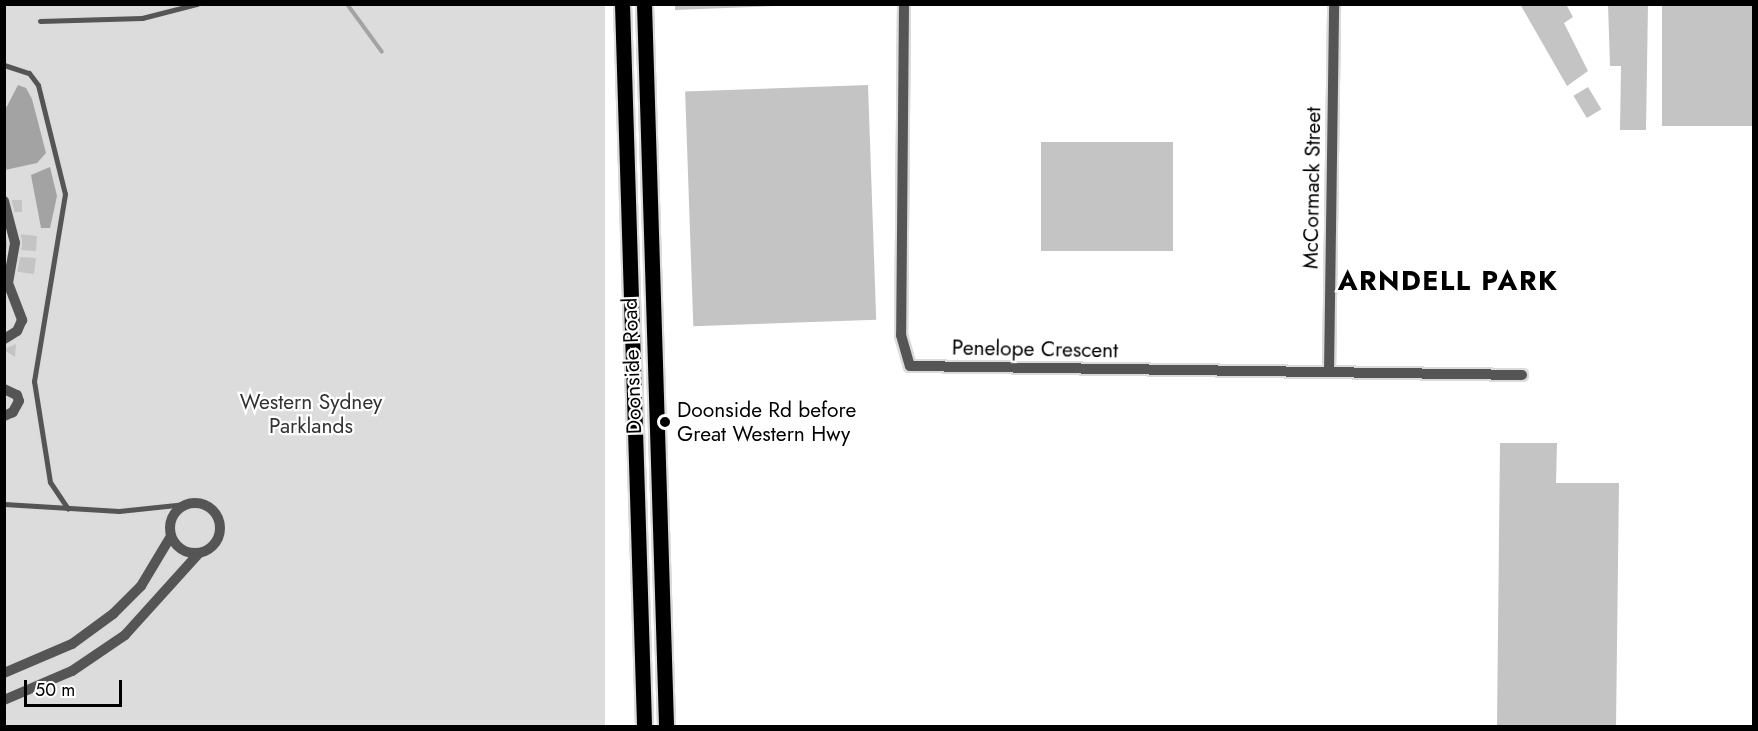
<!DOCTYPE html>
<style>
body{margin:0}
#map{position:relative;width:1758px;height:731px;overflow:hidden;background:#fff;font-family:Jost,sans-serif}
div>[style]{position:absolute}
.green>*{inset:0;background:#dcdcdc;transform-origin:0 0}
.water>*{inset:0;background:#a3a3a3}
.stream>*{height:4px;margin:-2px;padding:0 2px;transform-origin:2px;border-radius:2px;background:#a3a3a3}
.building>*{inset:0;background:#c4c4c4;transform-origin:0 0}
.roads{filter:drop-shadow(2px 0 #dbdbdb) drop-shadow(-2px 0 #dbdbdb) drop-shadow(0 2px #dbdbdb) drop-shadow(0 -2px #dbdbdb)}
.lane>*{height:5px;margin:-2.5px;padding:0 2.5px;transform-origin:2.5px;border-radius:2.5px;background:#555}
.street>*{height:10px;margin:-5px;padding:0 5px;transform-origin:5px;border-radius:5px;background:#555}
.street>.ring{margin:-5px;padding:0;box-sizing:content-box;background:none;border:10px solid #555;border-radius:50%}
.primary>*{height:15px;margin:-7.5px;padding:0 7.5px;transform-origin:7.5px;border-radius:7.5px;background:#000}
.dots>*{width:16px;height:16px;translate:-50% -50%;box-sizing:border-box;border:3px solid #fff;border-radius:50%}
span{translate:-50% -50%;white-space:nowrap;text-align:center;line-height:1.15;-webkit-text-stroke:4.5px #fff;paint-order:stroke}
.street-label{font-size:21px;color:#000}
.park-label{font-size:21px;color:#333}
.poi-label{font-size:21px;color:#000}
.left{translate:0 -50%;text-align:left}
.district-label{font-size:27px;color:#000;font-weight:700;letter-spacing:1.5px}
.frame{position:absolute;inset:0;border:6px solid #000;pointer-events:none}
.scale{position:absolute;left:24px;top:680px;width:98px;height:27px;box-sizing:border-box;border:3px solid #000;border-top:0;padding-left:8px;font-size:18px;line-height:21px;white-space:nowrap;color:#000;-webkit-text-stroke:4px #fff;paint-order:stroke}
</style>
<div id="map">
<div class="green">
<div style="left:5px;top:5px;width:600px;height:721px"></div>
</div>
<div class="water">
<div style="clip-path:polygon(18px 85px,26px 88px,32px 99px,46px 153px,37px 163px,5px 170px,5px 110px)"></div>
<div style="clip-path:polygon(50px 167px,57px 196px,50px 228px,41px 228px,31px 175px)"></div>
</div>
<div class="stream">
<div style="left:347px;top:4px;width:59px;rotate:53.9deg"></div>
</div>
<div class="building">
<div style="clip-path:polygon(675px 4px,776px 4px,776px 6px,675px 10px)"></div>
<div style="clip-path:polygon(1520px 4px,1566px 4px,1573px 17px,1564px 23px,1588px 71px,1567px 86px)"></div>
<div style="clip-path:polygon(1608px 4px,1648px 4px,1646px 130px,1620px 130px,1621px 66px,1610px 66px)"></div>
<div style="left:1662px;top:4px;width:92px;height:122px"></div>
<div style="left:868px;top:85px;width:235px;height:183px;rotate:88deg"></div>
<div style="left:1588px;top:87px;width:26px;height:17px;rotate:59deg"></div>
<div style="left:1041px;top:142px;width:132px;height:109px"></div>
<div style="left:10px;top:200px;width:12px;height:12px"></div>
<div style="clip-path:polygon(7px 233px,37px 236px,36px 251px,20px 250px,20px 257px,36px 258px,34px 274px,4px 270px)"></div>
<div style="clip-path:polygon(16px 344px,15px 357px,4px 350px,4px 349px)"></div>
<div style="clip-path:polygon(1500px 443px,1557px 443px,1556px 483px,1619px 483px,1616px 726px,1497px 726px)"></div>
</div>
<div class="roads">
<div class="lane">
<div style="left:40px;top:21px;width:102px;rotate:-1.7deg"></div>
<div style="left:142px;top:18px;width:57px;rotate:-14.3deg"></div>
<div style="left:4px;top:65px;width:26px;rotate:18deg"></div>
<div style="left:29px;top:73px;width:15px;rotate:53deg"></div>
<div style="left:38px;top:85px;width:112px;rotate:76.1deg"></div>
<div style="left:65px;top:194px;width:190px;rotate:99.4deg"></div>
<div style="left:34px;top:381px;width:102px;rotate:81deg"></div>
<div style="left:50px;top:482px;width:32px;rotate:56deg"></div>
<div style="left:4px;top:504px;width:115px;rotate:3.5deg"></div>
<div style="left:119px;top:511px;width:67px;rotate:-6deg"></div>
</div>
<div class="street">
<div style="left:904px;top:4px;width:331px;rotate:90.5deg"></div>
<div style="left:901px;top:335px;width:32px;rotate:74deg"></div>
<div style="left:910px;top:366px;width:612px;rotate:0.84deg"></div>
<div style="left:4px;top:201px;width:43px;rotate:75.3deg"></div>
<div style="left:15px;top:243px;width:41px;rotate:99.9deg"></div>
<div style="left:8px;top:283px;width:40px;rotate:69deg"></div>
<div style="left:22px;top:320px;width:12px;rotate:114deg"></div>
<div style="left:17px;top:331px;width:15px;rotate:148deg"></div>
<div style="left:1329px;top:372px;width:368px;rotate:-89.2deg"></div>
<div style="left:4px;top:389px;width:14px;rotate:25deg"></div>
<div style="left:17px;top:395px;width:6px;rotate:72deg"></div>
<div style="left:19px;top:401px;width:13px;rotate:119deg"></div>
<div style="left:13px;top:412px;width:10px;rotate:156deg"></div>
<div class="ring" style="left:170px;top:503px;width:40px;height:40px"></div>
<div style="left:4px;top:673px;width:74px;rotate:-23.1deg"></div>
<div style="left:72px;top:644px;width:51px;rotate:-36.2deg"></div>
<div style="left:113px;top:614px;width:40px;rotate:-45deg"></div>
<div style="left:141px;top:586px;width:58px;rotate:-59deg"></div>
<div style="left:4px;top:700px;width:74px;rotate:-23.1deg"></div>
<div style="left:72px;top:671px;width:64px;rotate:-34.2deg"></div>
<div style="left:125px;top:635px;width:110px;rotate:-47.9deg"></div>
</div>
<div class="primary">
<div style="left:622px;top:4px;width:722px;rotate:88.25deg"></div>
<div style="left:644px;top:4px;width:722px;rotate:88.25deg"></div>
</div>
</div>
<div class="dots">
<div style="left:665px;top:422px;background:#000"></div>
</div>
<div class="street-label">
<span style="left:1312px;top:188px;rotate:-89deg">McCormack Street</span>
<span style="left:1035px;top:349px;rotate:1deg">Penelope Crescent</span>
<span style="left:632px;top:366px;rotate:-92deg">Doonside Road</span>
</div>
<div class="park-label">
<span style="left:311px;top:414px">Western Sydney<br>Parklands</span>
</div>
<div class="poi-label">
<span class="left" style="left:677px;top:422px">Doonside Rd before<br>Great Western Hwy</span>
</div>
<div class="district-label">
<span style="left:1448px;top:281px">ARNDELL PARK</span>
</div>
<div class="frame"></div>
<div class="scale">50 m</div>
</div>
